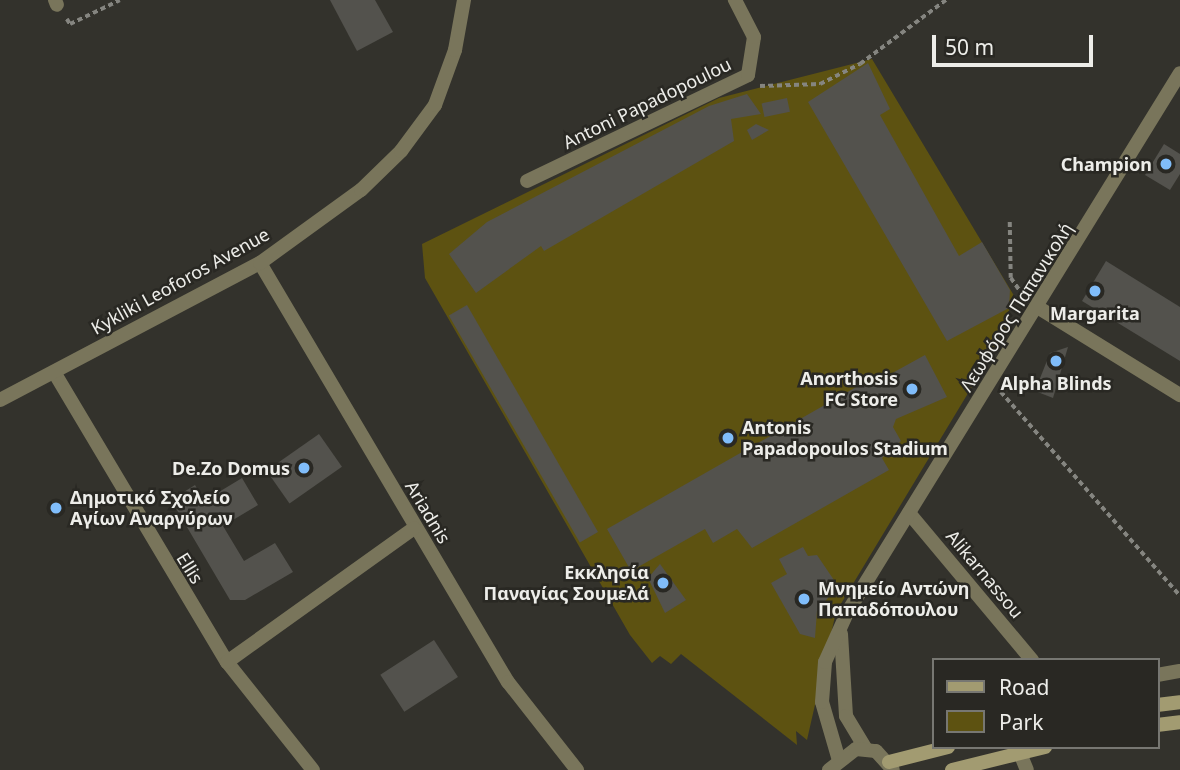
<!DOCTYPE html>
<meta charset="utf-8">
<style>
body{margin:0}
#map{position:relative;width:1180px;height:770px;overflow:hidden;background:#33322c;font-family:"Noto Sans",sans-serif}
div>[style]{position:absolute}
.green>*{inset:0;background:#5d5211}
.building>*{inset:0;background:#53524d;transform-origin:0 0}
.path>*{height:3.5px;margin-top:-1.75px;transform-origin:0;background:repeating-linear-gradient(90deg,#858580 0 5px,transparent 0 8.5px)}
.minor>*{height:14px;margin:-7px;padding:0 7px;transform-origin:7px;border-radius:7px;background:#79755b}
.tertiary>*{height:14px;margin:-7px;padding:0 7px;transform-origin:7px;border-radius:7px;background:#79755b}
.secondary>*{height:14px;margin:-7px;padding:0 7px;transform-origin:7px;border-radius:7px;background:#a29b71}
.dots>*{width:19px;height:19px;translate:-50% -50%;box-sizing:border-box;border:4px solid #292823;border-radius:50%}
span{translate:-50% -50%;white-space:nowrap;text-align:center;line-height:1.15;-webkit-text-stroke:5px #292823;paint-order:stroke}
.street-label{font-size:18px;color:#edede9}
.poi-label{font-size:18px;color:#edede9;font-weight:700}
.right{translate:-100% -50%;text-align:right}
.left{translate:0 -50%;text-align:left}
.legend{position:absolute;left:932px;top:658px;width:228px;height:91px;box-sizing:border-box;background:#292823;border:2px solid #777772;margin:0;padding:9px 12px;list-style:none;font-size:21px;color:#edede9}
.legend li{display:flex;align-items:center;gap:14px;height:35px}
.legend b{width:35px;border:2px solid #777772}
.scale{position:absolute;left:932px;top:35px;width:161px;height:32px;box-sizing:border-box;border:4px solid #edede9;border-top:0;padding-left:9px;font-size:21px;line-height:24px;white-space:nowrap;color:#edede9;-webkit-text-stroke:5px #292823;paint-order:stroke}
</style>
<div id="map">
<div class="green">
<div style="clip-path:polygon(872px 59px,1016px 299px,1004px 319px,1008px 327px,836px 612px,807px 740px,796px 731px,797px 745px,681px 654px,671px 664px,660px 656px,652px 663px,630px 635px,425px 278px,422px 244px,719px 98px)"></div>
</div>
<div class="building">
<div style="clip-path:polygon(330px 0,375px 0,393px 32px,357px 51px)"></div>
<div style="clip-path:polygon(868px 63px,890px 109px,880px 115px,959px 256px,982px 242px,1010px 290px,1009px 308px,947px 341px,808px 102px)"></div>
<div style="clip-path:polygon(747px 94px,761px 114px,731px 119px,734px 141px,544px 251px,541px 246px,476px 293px,449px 254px,487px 222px,709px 106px)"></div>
<div style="left:787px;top:98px;width:14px;height:26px;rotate:78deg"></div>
<div style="clip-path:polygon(756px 124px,769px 130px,752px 140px,747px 130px)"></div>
<div style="clip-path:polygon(1164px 144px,1180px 154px,1180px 174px,1170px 190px,1145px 175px)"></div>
<div style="clip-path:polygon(1106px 261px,1180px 307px,1180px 361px,1082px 301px)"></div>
<div style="left:467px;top:305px;width:262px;height:21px;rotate:60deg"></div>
<div style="clip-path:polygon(1068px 347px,1053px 398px,1035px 391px,1050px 353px)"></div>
<div style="clip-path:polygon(925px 355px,947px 397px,896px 419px,893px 427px,901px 441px,882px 458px,889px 470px,752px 548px,737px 529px,713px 543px,705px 529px,631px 571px,607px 529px,872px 378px,876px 382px)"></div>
<div style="left:319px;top:434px;width:40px;height:64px;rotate:55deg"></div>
<div style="clip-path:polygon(242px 478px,258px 505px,223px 526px,244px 561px,275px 543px,293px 572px,245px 600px,230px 600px,171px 500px,195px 485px,204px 501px)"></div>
<div style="clip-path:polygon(803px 547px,808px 556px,817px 555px,838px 586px,817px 611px,815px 638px,800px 634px,771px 583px,787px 574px,779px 559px)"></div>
<div style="clip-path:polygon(660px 564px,686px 600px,665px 613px,648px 578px)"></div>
<div style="left:434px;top:640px;width:44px;height:64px;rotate:57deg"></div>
</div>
<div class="path">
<div style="left:67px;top:19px;width:6px;rotate:59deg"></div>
<div style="left:70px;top:24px;width:55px;rotate:-25.6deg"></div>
<div style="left:760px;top:86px;width:60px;rotate:-1.9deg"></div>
<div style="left:820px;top:84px;width:45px;rotate:-26.6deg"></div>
<div style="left:860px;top:64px;width:107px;rotate:-36.7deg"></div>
<div style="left:1010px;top:222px;width:56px;rotate:89deg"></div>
<div style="left:1011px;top:278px;width:21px;rotate:55deg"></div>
<div style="left:1001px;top:392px;width:271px;rotate:48.7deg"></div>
</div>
<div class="minor">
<div style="left:55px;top:0;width:5px;rotate:68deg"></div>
<div style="left:527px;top:181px;width:245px;rotate:-25.6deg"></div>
<div style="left:748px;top:75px;width:38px;rotate:-81deg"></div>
<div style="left:754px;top:37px;width:42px;rotate:-117.2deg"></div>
<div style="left:260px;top:263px;width:487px;rotate:59.4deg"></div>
<div style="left:508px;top:682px;width:112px;rotate:51.9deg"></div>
<div style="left:1039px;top:308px;width:166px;rotate:31.7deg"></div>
<div style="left:54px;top:372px;width:338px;rotate:59.2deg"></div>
<div style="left:227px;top:662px;width:138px;rotate:51.5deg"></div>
<div style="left:909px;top:513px;width:192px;rotate:50.1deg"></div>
<div style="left:227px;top:662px;width:230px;rotate:-35.6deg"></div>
<div style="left:1157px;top:675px;width:23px;rotate:-10deg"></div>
<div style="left:1020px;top:753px;width:18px;rotate:68deg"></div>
</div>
<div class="tertiary">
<div style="left:0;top:400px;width:294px;rotate:-27.8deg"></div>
<div style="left:260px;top:263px;width:125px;rotate:-35.9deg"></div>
<div style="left:361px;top:190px;width:56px;rotate:-44.3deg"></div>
<div style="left:401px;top:151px;width:57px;rotate:-53.5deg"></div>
<div style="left:435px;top:105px;width:59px;rotate:-70deg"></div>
<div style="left:455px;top:50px;width:51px;rotate:-79.8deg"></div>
<div style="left:841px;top:634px;width:82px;rotate:86.5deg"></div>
<div style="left:846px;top:716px;width:39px;rotate:59deg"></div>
<div style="left:838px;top:757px;width:57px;rotate:-106.2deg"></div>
<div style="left:822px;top:702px;width:40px;rotate:-85.7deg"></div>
<div style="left:825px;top:662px;width:54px;rotate:-65.8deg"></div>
<div style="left:847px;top:613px;width:634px;rotate:-58.34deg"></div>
<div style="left:829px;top:770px;width:34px;rotate:-38deg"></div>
<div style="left:856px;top:749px;width:20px;rotate:6deg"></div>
<div style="left:876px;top:751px;width:25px;rotate:48deg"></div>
</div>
<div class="secondary">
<div style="left:1157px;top:705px;width:23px;rotate:-7deg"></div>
<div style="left:1157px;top:725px;width:23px;rotate:-7deg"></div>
<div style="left:889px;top:762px;width:61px;rotate:-14.3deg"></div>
<div style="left:952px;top:770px;width:96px;rotate:-13.9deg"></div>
</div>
<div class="dots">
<div style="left:1166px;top:164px;background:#80bdfa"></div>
<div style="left:1095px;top:291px;background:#80bdfa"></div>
<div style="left:1056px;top:361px;background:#80bdfa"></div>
<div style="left:912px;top:389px;background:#80bdfa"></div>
<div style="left:728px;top:438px;background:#80bdfa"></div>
<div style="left:304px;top:468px;background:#80bdfa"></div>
<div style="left:56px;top:508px;background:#80bdfa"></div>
<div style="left:663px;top:583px;background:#80bdfa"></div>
<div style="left:804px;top:599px;background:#80bdfa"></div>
</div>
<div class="street-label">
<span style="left:647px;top:103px;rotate:-26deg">Antoni Papadopoulou</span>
<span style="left:180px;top:281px;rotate:-29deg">Kykliki Leoforos Avenue</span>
<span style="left:1016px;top:307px;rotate:-58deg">Λεωφόρος Παπανικολή</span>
<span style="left:428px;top:512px;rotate:59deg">Ariadnis</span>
<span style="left:190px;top:568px;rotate:58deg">Ellis</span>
<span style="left:985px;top:574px;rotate:50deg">Alikarnassou</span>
</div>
<div class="poi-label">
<span class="right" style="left:1152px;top:164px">Champion</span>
<span style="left:1095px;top:313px">Margarita</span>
<span class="right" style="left:898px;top:389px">Anorthosis<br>FC Store</span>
<span style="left:1056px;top:383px">Alpha Blinds</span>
<span class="left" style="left:742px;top:438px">Antonis<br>Papadopoulos Stadium</span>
<span class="right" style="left:290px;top:468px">De.Zo Domus</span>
<span class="left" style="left:70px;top:508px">Δημοτικό Σχολείο<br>Αγίων Αναργύρων</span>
<span class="right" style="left:649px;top:583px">Εκκλησία<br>Παναγίας Σουμελά</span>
<span class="left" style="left:818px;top:599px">Μνημείο Αντώνη<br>Παπαδόπουλου</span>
</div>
<ul class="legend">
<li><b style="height:9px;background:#a29b71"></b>Road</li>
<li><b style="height:19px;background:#5d5211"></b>Park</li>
</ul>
<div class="scale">50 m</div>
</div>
